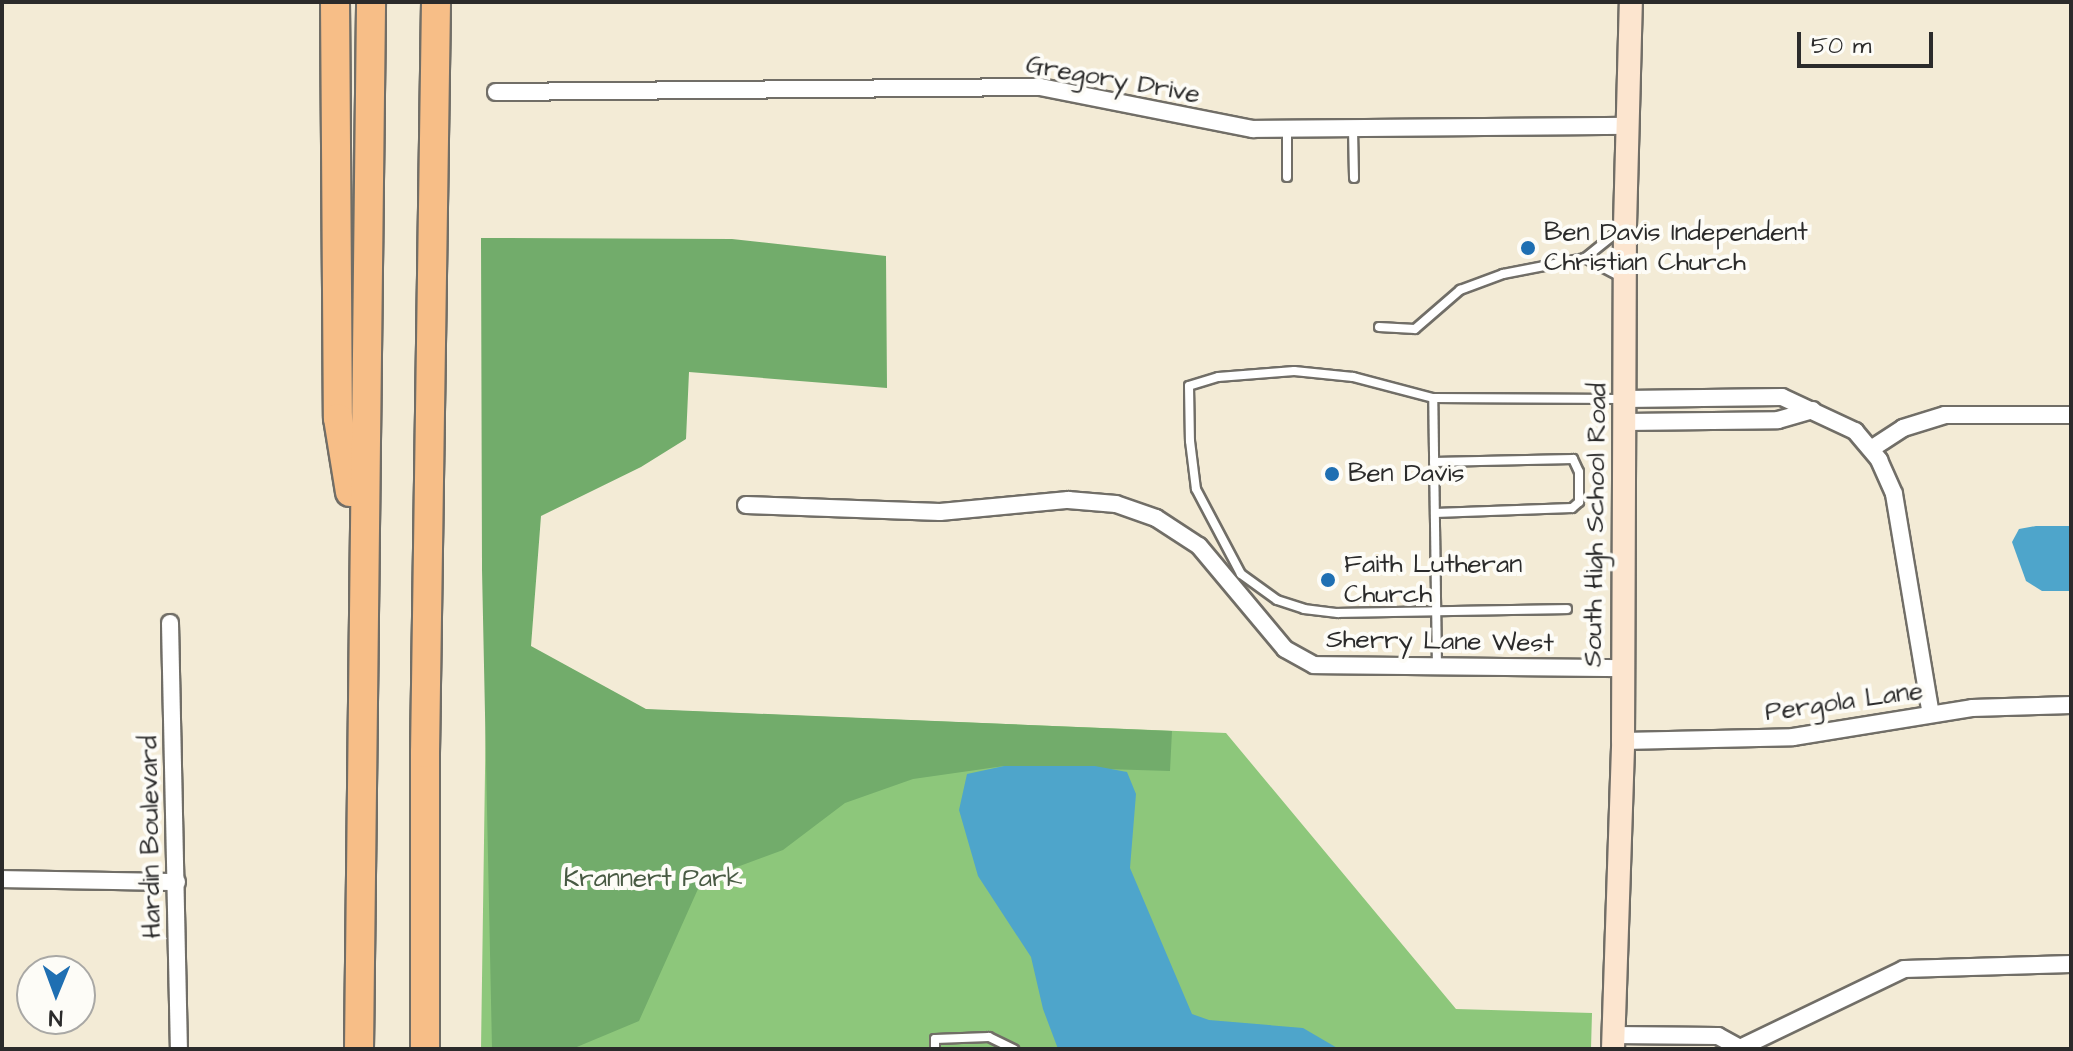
<!DOCTYPE html>
<style>
body{margin:0}
#map{position:relative;width:2073px;height:1051px;overflow:hidden;background:#f3ebd6;font-family:"Architects Daughter",sans-serif}
div>[style]{position:absolute}
.green>*{inset:0;background:#8dc77b}
.forest>*{inset:0;background:#72ac6b}
.water>*{inset:0;background:#4ea5cb}
.roads{filter:drop-shadow(2px 0 #716e67) drop-shadow(-2px 0 #716e67) drop-shadow(0 2px #716e67) drop-shadow(0 -2px #716e67)}
.lane>*{height:8px;margin:-4px;padding:0 4px;transform-origin:4px;border-radius:4px;background:#fff}
.street>*{height:16px;margin:-8px;padding:0 8px;transform-origin:8px;border-radius:8px;background:#fff}
.secondary>*{height:22px;margin:-11px;padding:0 11px;transform-origin:11px;border-radius:11px;background:#fce5cf}
.highway>*{height:28px;margin:-14px;padding:0 14px;transform-origin:14px;border-radius:14px;background:#f7be87}
.dots>*{width:22px;height:22px;translate:-50% -50%;box-sizing:border-box;border:4px solid #fdfcf7;border-radius:50%}
span{translate:-50% -50%;white-space:nowrap;text-align:center;line-height:1.15;-webkit-text-stroke:8px #fdfcf7;paint-order:stroke}
.street-label{font-size:26px;color:#2b2b2b}
.poi-label{font-size:26px;color:#2b2b2b}
.left{translate:0 -50%;text-align:left}
.park-label{font-size:26px;color:#485a43}
.frame{position:absolute;inset:0;border:4px solid #2b2b2b;pointer-events:none}
.north{position:absolute;left:16px;top:955px;width:80px;height:80px;box-sizing:border-box;background:#fdfcf7;border:2px solid #a9a8a5;border-radius:50%;rotate:181deg;font-size:22px;font-weight:700;line-height:32px;text-align:center;color:#2b2b2b}
.north::after{content:'';display:block;margin:auto;width:28px;height:36px;background:#1f6fb2;clip-path:polygon(50% 0,100% 100%,50% 72%,0 100%)}
.scale{position:absolute;left:1797px;top:32px;width:136px;height:36px;box-sizing:border-box;border:4px solid #2b2b2b;border-top:0;padding-left:10px;font-size:24px;line-height:28px;white-space:nowrap;color:#2b2b2b;-webkit-text-stroke:6px #fdfcf7;paint-order:stroke}
</style>
<div id="map">
<div class="green">
<div style="clip-path:polygon(486px 703px,1226px 733px,1456px 1009px,1592px 1013px,1591px 1049px,481px 1049px)"></div>
</div>
<div class="forest">
<div style="clip-path:polygon(481px 238px,732px 239px,886px 256px,887px 388px,689px 372px,686px 439px,641px 467px,541px 516px,531px 646px,646px 709px,1172px 731px,1170px 771px,1004px 766px,913px 779px,845px 803px,783px 850px,702px 880px,639px 1021px,572px 1049px,492px 1049px,482px 570px)"></div>
</div>
<div class="water">
<div style="clip-path:polygon(2036px 526px,2071px 526px,2071px 591px,2042px 591px,2026px 581px,2012px 542px,2019px 529px)"></div>
<div style="clip-path:polygon(1004px 766px,1095px 766px,1127px 772px,1136px 794px,1130px 868px,1192px 1014px,1209px 1020px,1303px 1028px,1339px 1049px,1058px 1049px,1043px 1009px,1031px 957px,978px 876px,959px 810px,967px 774px)"></div>
</div>
<div class="roads">
<div class="lane">
<div style="left:1353px;top:129px;width:49px;rotate:88.8deg"></div>
<div style="left:1287px;top:130px;width:47px;rotate:90deg"></div>
<div style="left:1585px;top:258px;width:43px;rotate:27.8deg"></div>
<div style="left:1379px;top:327px;width:36px;rotate:3deg"></div>
<div style="left:1415px;top:329px;width:60px;rotate:-40.9deg"></div>
<div style="left:1460px;top:290px;width:46px;rotate:-20.4deg"></div>
<div style="left:1503px;top:274px;width:84px;rotate:-11deg"></div>
<div style="left:1585px;top:258px;width:46px;rotate:-38.9deg"></div>
<div style="left:1433px;top:398px;width:83px;rotate:-165.3deg"></div>
<div style="left:1353px;top:377px;width:59px;rotate:-174.2deg"></div>
<div style="left:1294px;top:371px;width:76px;rotate:175.5deg"></div>
<div style="left:1218px;top:377px;width:30px;rotate:163deg"></div>
<div style="left:1189px;top:386px;width:55px;rotate:89deg"></div>
<div style="left:1190px;top:441px;width:48px;rotate:82.9deg"></div>
<div style="left:1196px;top:489px;width:96px;rotate:62.1deg"></div>
<div style="left:1241px;top:574px;width:44px;rotate:35.8deg"></div>
<div style="left:1277px;top:600px;width:28px;rotate:18deg"></div>
<div style="left:1304px;top:609px;width:34px;rotate:7deg"></div>
<div style="left:1338px;top:613px;width:229px;rotate:-1deg"></div>
<div style="left:1434px;top:462px;width:139px;rotate:-1.2deg"></div>
<div style="left:1573px;top:459px;width:14px;rotate:65deg"></div>
<div style="left:1579px;top:472px;width:30px;rotate:90deg"></div>
<div style="left:1579px;top:502px;width:9px;rotate:139deg"></div>
<div style="left:1572px;top:508px;width:137px;rotate:177.9deg"></div>
<div style="left:1437px;top:668px;width:270px;rotate:-90.8deg"></div>
<div style="left:1433px;top:398px;width:189px;rotate:0.3deg"></div>
<div style="left:935px;top:1049px;width:10px;rotate:-90deg"></div>
<div style="left:935px;top:1039px;width:54px;rotate:-2.1deg"></div>
<div style="left:989px;top:1037px;width:28px;rotate:26deg"></div>
</div>
<div class="street">
<div style="left:496px;top:92px;width:544px;rotate:-0.53deg"></div>
<div style="left:1040px;top:87px;width:217px;rotate:11.2deg"></div>
<div style="left:1253px;top:129px;width:373px;rotate:-0.5deg"></div>
<div style="left:1625px;top:399px;width:157px;rotate:-0.7deg"></div>
<div style="left:1782px;top:397px;width:81px;rotate:25deg"></div>
<div style="left:1855px;top:431px;width:38px;rotate:50deg"></div>
<div style="left:1879px;top:460px;width:37px;rotate:66deg"></div>
<div style="left:1894px;top:494px;width:223px;rotate:80.5deg"></div>
<div style="left:1625px;top:422px;width:153px;rotate:-0.7deg"></div>
<div style="left:1778px;top:420px;width:36px;rotate:-16deg"></div>
<div style="left:1871px;top:449px;width:38px;rotate:-33deg"></div>
<div style="left:1903px;top:428px;width:44px;rotate:-17.2deg"></div>
<div style="left:1945px;top:415px;width:126px"></div>
<div style="left:746px;top:505px;width:194px;rotate:2.1deg"></div>
<div style="left:940px;top:512px;width:129px;rotate:-5.4deg"></div>
<div style="left:1068px;top:500px;width:48px;rotate:4.8deg"></div>
<div style="left:1116px;top:504px;width:42px;rotate:19.3deg"></div>
<div style="left:1156px;top:518px;width:51px;rotate:33.1deg"></div>
<div style="left:1199px;top:546px;width:134px;rotate:50.1deg"></div>
<div style="left:1285px;top:649px;width:33px;rotate:29deg"></div>
<div style="left:1314px;top:665px;width:308px;rotate:0.6deg"></div>
<div style="left:170px;top:623px;width:426px;rotate:88.8deg"></div>
<div style="left:1623px;top:741px;width:170px;rotate:-1.3deg"></div>
<div style="left:1793px;top:737px;width:181px;rotate:-9.2deg"></div>
<div style="left:1972px;top:708px;width:99px;rotate:-1.7deg"></div>
<div style="left:2px;top:879px;width:175px;rotate:1deg"></div>
<div style="left:1613px;top:1035px;width:105px;rotate:0.5deg"></div>
<div style="left:1718px;top:1036px;width:25px;rotate:29deg"></div>
<div style="left:1738px;top:1049px;width:184px;rotate:-25.7deg"></div>
<div style="left:1904px;top:969px;width:167px;rotate:-1.7deg"></div>
</div>
<div class="secondary">
<div style="left:1613px;top:1049px;width:308px;rotate:-88.1deg"></div>
<div style="left:1623px;top:741px;width:515px;rotate:-89.78deg"></div>
<div style="left:1625px;top:226px;width:224px;rotate:-88.5deg"></div>
</div>
<div class="highway">
<div style="left:335px;top:2px;width:416px;rotate:89.6deg"></div>
<div style="left:338px;top:418px;width:75px;rotate:80.8deg"></div>
<div style="left:359px;top:1049px;width:1047px;rotate:-89.34deg"></div>
<div style="left:425px;top:1049px;width:296px;rotate:-90deg"></div>
<div style="left:425px;top:753px;width:751px;rotate:-89.16deg"></div>
</div>
</div>
<div class="dots">
<div style="left:1528px;top:248px;background:#1f6fb2"></div>
<div style="left:1332px;top:474px;background:#1f6fb2"></div>
<div style="left:1328px;top:580px;background:#1f6fb2"></div>
</div>
<div class="street-label">
<span style="left:1113px;top:80px;rotate:10deg">Gregory Drive</span>
<span style="left:1596px;top:525px;rotate:-89deg">South High School Road</span>
<span style="left:1440px;top:642px;rotate:1deg">Sherry Lane West</span>
<span style="left:1844px;top:702px;rotate:-8deg">Pergola Lane</span>
<span style="left:151px;top:837px;rotate:-91deg">Hardin Boulevard</span>
</div>
<div class="poi-label">
<span class="left" style="left:1544px;top:248px">Ben Davis Independent<br>Christian Church</span>
<span class="left" style="left:1348px;top:474px">Ben Davis</span>
<span class="left" style="left:1344px;top:580px">Faith Lutheran<br>Church</span>
</div>
<div class="park-label">
<span style="left:653px;top:879px">Krannert Park</span>
</div>
<div class="frame"></div>
<div class="north">N</div>
<div class="scale">50 m</div>
</div>
